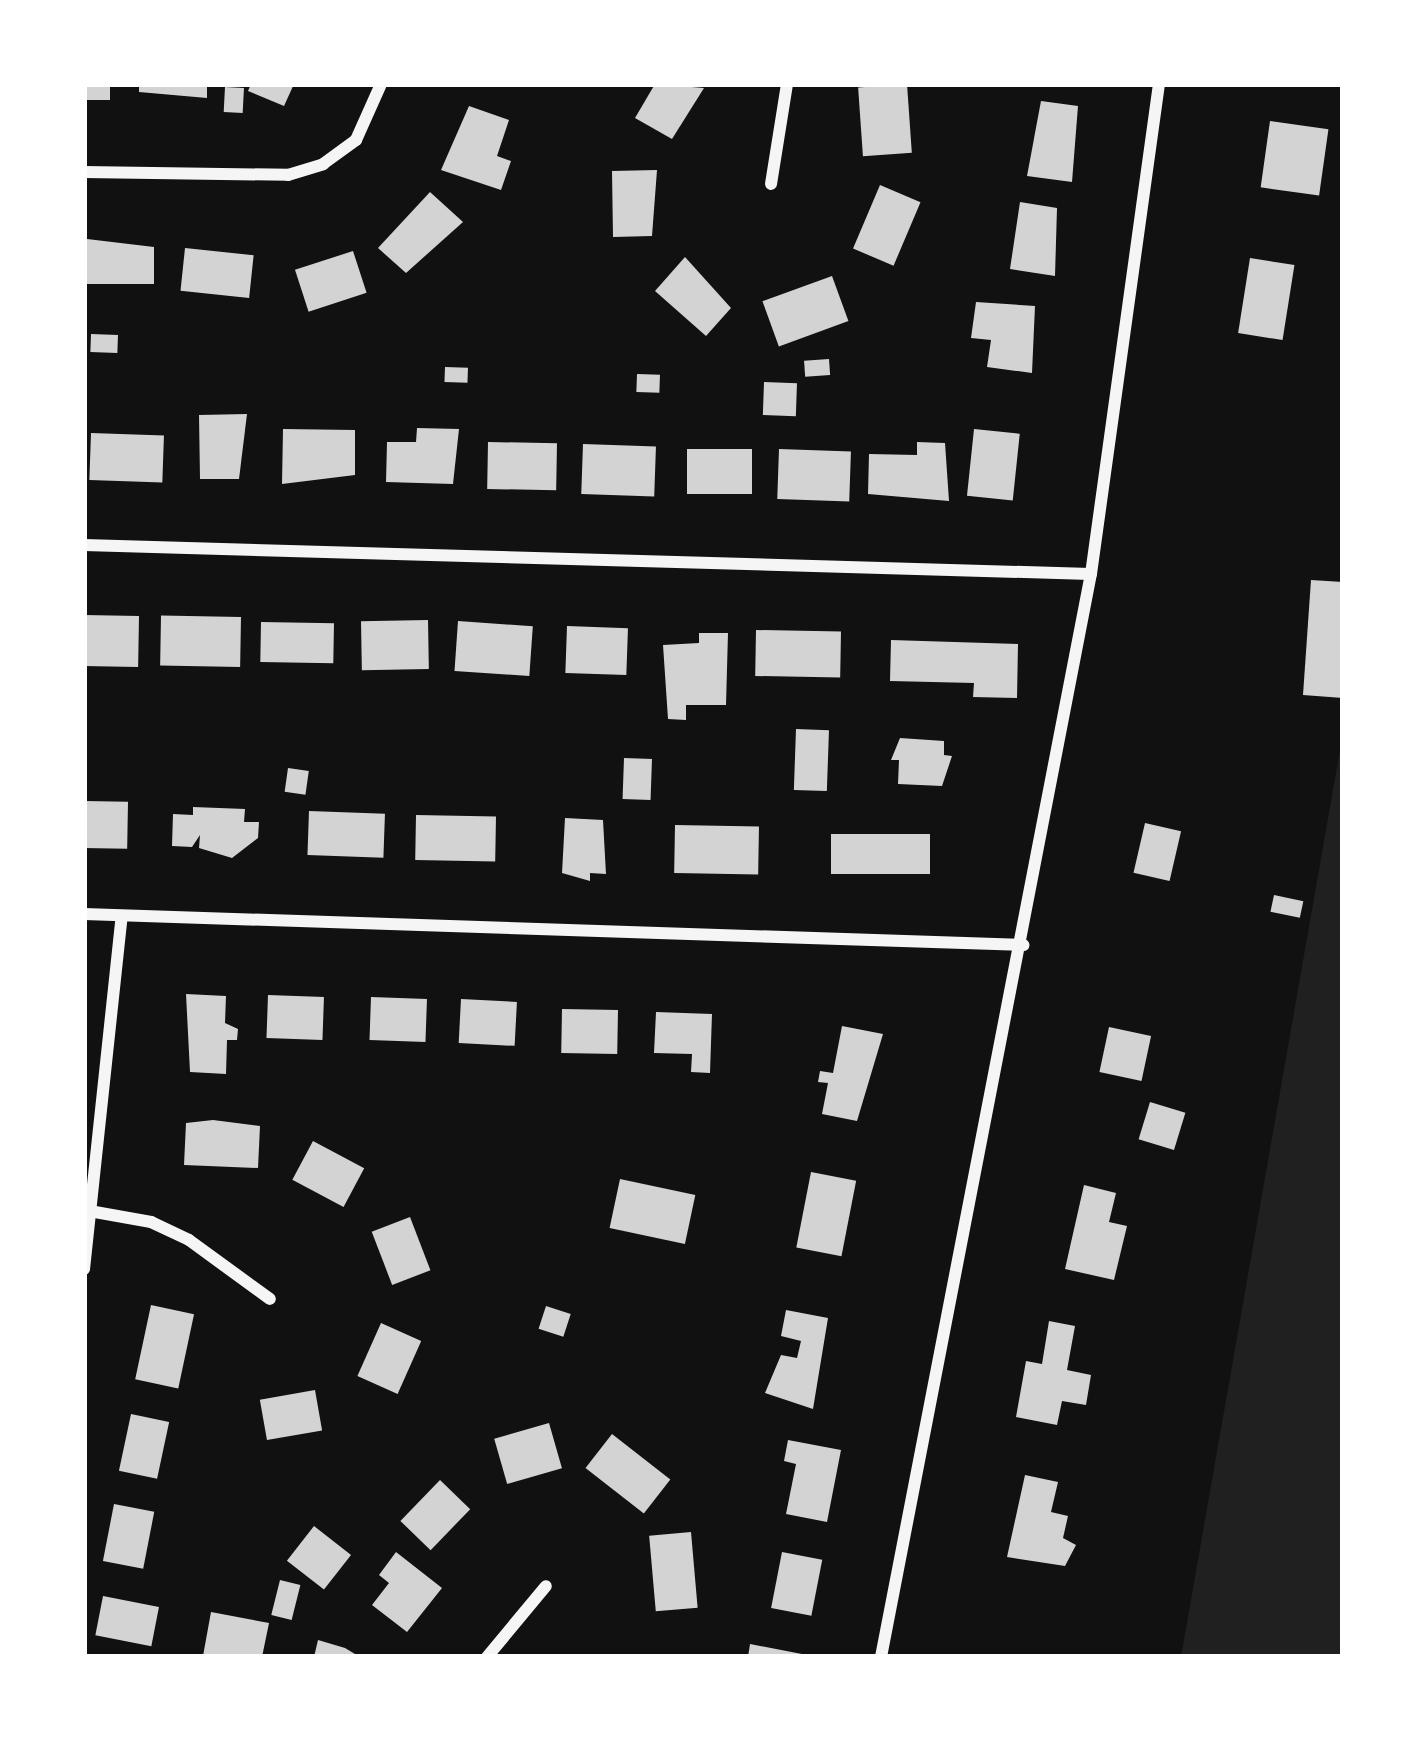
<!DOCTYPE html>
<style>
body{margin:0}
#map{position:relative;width:1427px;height:1741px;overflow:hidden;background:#111;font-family:Merriweather,serif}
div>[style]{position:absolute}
.green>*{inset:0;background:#202020}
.building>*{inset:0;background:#d3d3d3;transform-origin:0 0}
.minor>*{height:12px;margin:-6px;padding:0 6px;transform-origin:6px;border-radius:6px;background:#f5f5f5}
span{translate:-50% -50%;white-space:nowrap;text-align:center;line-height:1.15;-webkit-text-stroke:12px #fff;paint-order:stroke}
.frame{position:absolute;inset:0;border:87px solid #fff;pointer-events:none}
</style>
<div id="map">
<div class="green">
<div style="clip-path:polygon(1343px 733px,1343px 1657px,1181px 1657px)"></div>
</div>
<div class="building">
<div style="left:84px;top:84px;width:26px;height:16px"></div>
<div style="clip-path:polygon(139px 84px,207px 84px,207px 98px,139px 92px)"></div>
<div style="clip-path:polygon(251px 84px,294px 84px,284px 106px,248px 91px)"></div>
<div style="clip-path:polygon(655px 84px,704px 88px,672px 139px,635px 118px)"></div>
<div style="left:907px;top:84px;width:69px;height:49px;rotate:86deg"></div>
<div style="left:225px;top:87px;width:19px;height:25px;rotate:3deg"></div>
<div style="clip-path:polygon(1041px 101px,1078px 106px,1072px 182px,1027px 176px)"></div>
<div style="clip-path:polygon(469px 106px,509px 120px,497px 156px,511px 161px,501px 190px,441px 170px)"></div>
<div style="left:1270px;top:121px;width:59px;height:67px;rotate:8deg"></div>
<div style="clip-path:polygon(657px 170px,652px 236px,613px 237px,612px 171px)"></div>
<div style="left:880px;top:185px;width:44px;height:69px;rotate:23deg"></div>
<div style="clip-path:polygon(430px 192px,463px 222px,406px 273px,378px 248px)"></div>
<div style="clip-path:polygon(1020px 202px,1057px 208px,1055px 276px,1010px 269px)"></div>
<div style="clip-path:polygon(87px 239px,154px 247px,154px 284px,87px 284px)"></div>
<div style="left:185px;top:248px;width:69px;height:43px;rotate:6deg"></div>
<div style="left:353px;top:251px;width:44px;height:61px;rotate:72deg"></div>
<div style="clip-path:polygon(685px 257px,731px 308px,706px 336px,655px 291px)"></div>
<div style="left:1250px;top:258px;width:45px;height:76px;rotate:9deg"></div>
<div style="left:832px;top:276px;width:48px;height:74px;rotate:70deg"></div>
<div style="clip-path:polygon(976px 302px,1035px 306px,1032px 373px,987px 367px,991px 340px,971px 338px)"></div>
<div style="left:91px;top:334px;width:27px;height:18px;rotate:2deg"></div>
<div style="left:829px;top:359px;width:16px;height:25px;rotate:86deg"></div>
<div style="left:445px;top:367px;width:23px;height:15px;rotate:2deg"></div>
<div style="left:637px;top:374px;width:23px;height:18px;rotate:2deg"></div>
<div style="left:764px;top:382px;width:33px;height:33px;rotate:2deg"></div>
<div style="clip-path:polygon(247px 414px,239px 479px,200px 479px,199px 415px)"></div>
<div style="clip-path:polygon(417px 428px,459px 429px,453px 484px,386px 482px,387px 442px,416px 442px)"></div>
<div style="clip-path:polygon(283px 429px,355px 430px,355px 475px,282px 484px)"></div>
<div style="left:974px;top:429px;width:46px;height:67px;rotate:6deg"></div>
<div style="left:91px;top:433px;width:73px;height:47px;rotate:2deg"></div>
<div style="left:488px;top:442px;width:69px;height:47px;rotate:1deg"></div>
<div style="clip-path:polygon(917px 442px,945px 443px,949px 501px,868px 494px,869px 454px,917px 455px)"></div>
<div style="left:583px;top:444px;width:73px;height:50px;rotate:2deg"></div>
<div style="left:687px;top:449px;width:65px;height:45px"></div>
<div style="left:779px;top:449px;width:72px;height:50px;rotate:2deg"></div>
<div style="clip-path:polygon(1311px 580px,1343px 582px,1343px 698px,1303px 695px)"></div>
<div style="left:139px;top:616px;width:51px;height:55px;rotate:91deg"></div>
<div style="left:241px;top:617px;width:50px;height:80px;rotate:91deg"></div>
<div style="left:428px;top:620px;width:49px;height:67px;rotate:89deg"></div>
<div style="left:458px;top:621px;width:75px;height:50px;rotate:4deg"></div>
<div style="left:261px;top:622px;width:73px;height:40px;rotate:1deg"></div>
<div style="left:567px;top:626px;width:61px;height:47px;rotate:2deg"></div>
<div style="left:756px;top:630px;width:85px;height:46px;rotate:1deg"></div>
<div style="clip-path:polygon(699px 633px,728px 633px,726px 705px,686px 705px,686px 720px,668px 719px,663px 645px,699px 643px)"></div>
<div style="clip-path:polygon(891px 640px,1018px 644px,1017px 698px,973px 697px,974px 683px,890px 681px)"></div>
<div style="left:796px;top:729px;width:33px;height:61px;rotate:2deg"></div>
<div style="clip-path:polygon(900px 738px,944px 741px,944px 755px,952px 756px,942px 786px,898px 784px,899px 760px,891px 760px)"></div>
<div style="left:624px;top:758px;width:28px;height:41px;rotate:2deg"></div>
<div style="left:288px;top:768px;width:21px;height:24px;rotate:8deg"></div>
<div style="left:84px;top:801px;width:44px;height:47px;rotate:1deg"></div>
<div style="clip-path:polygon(193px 807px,245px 809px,244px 822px,259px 822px,258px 838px,232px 858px,199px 848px,200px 835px,192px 847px,172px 846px,173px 814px,193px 815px)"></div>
<div style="left:309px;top:811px;width:76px;height:44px;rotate:2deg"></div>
<div style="left:416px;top:815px;width:80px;height:45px;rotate:1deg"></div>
<div style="clip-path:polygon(565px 818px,603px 820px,606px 874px,590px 873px,590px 881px,562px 873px)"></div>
<div style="left:1145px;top:823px;width:37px;height:51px;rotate:13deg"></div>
<div style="left:675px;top:825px;width:84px;height:48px;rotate:1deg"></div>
<div style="left:831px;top:834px;width:99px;height:40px"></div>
<div style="left:1274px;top:895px;width:30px;height:17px;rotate:12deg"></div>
<div style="clip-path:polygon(186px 994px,226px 996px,225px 1023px,238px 1029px,237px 1040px,227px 1040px,226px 1074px,190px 1072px)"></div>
<div style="left:268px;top:995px;width:56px;height:43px;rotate:2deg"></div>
<div style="left:371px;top:997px;width:56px;height:43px;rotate:2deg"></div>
<div style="left:461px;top:999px;width:56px;height:44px;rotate:3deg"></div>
<div style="left:562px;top:1009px;width:56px;height:44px;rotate:1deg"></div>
<div style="clip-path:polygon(656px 1012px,712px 1014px,710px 1073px,691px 1072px,692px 1054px,654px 1053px)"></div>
<div style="clip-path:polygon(842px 1026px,883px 1034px,857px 1121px,822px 1114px,828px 1083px,818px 1082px,820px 1071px,833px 1073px)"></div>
<div style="left:1109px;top:1027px;width:43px;height:46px;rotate:12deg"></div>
<div style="left:1150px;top:1102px;width:37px;height:39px;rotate:17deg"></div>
<div style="clip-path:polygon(213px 1120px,260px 1126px,258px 1168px,184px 1165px,186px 1123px)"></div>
<div style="left:313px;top:1141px;width:58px;height:44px;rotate:28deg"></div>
<div style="left:811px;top:1172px;width:46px;height:77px;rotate:11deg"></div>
<div style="left:620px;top:1179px;width:77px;height:50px;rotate:12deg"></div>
<div style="clip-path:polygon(1084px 1185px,1116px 1193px,1109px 1222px,1127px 1226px,1114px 1280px,1065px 1269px)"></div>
<div style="left:410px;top:1217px;width:57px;height:41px;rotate:69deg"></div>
<div style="left:151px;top:1305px;width:44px;height:76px;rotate:12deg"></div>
<div style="left:546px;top:1306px;width:26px;height:24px;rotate:18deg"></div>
<div style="clip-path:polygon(786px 1310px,828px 1318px,813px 1409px,765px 1393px,781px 1355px,797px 1358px,801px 1341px,781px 1336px)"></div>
<div style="clip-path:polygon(1049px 1321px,1075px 1326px,1067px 1370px,1091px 1375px,1086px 1405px,1062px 1401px,1057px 1425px,1016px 1417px,1026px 1361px,1042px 1364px)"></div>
<div style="left:381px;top:1323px;width:44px;height:58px;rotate:24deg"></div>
<div style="left:315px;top:1390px;width:41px;height:56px;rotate:80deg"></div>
<div style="left:131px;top:1414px;width:39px;height:58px;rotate:12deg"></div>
<div style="left:549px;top:1423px;width:47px;height:57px;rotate:74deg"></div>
<div style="left:612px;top:1434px;width:74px;height:43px;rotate:38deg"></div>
<div style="clip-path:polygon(788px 1440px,841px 1450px,827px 1522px,786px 1514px,796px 1464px,784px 1461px)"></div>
<div style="clip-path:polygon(1025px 1475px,1058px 1482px,1051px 1512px,1068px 1516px,1063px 1538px,1076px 1545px,1065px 1566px,1007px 1557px)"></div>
<div style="left:440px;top:1480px;width:42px;height:57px;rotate:44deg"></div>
<div style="left:114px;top:1504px;width:41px;height:58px;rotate:11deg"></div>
<div style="left:314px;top:1526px;width:47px;height:44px;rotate:38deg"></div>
<div style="left:691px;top:1532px;width:76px;height:42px;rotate:85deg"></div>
<div style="clip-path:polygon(396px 1552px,442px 1588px,407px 1632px,372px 1605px,389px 1583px,379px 1575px)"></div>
<div style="left:782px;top:1552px;width:41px;height:57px;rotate:11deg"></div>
<div style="left:280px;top:1580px;width:21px;height:36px;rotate:14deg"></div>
<div style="left:103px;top:1596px;width:57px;height:40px;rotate:11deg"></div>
<div style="clip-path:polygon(211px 1612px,269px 1623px,262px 1657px,203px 1656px)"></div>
<div style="clip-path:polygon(318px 1640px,345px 1648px,360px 1657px,314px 1657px)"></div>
<div style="clip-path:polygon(750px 1644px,807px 1655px,807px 1657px,748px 1657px)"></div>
</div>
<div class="minor">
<div style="left:84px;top:172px;width:204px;rotate:0.8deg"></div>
<div style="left:288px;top:175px;width:37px;rotate:-17deg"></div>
<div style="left:323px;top:164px;width:41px;rotate:-36deg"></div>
<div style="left:356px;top:140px;width:61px;rotate:-65.9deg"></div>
<div style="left:771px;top:184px;width:101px;rotate:-80.9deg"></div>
<div style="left:84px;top:545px;width:1007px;rotate:1.65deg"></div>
<div style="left:84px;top:914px;width:940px;rotate:1.89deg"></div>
<div style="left:95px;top:1212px;width:57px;rotate:10.1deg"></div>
<div style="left:151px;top:1222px;width:42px;rotate:25.3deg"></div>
<div style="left:189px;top:1240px;width:100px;rotate:36.1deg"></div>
<div style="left:84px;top:1269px;width:355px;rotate:-83.9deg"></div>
<div style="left:487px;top:1657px;width:92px;rotate:-50.3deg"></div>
<div style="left:881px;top:1657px;width:1103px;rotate:-79.03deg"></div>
<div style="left:1091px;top:574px;width:495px;rotate:-82.1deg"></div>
</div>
<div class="frame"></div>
</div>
